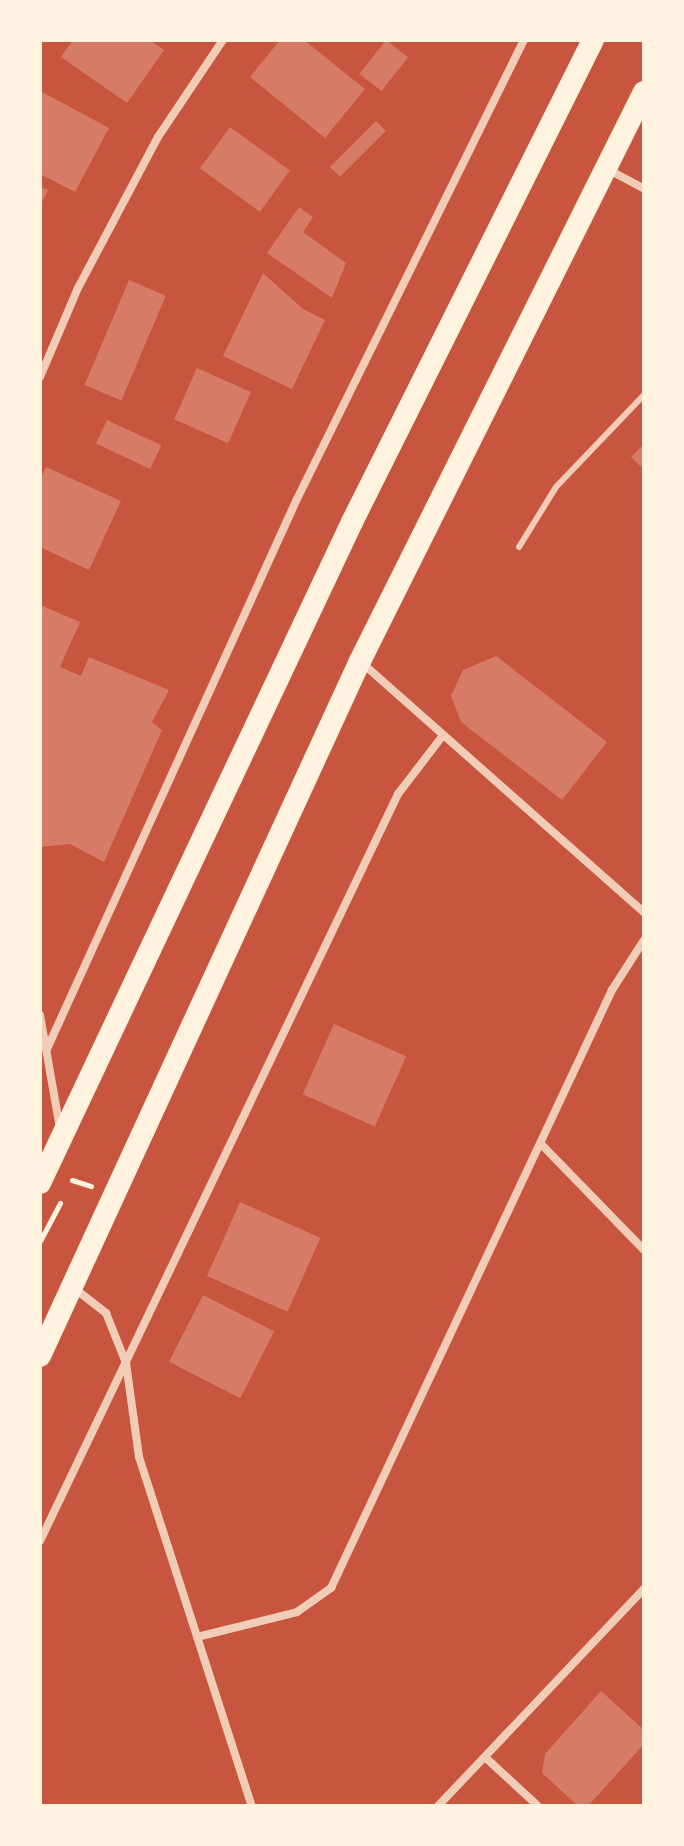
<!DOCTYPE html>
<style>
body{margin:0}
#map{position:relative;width:684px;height:1846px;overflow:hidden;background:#c8553d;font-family:Montserrat,sans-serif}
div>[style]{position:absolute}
.building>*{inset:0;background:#d67c66;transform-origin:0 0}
.path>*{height:5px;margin:-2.5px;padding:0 2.5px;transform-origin:2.5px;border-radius:2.5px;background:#fff3e0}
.service>*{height:6px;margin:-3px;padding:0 3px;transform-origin:3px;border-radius:3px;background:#f1ccb7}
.minor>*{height:8px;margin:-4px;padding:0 4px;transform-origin:4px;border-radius:4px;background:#f1ccb7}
.trunk>*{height:22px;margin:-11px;padding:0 11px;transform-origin:11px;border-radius:11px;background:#fff3e0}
span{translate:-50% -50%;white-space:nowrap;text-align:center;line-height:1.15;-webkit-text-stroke:6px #fff3e0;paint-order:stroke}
.frame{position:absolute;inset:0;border:42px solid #fff3e0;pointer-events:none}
</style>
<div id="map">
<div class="building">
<div style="clip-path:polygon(73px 40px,149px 40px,164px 50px,127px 103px,61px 57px)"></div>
<div style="clip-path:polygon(280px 40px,304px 40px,365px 89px,325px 138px,250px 77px)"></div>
<div style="left:386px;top:40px;width:28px;height:43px;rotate:38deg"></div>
<div style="clip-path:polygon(40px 91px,109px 128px,75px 192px,40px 174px)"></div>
<div style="left:376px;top:121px;width:14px;height:65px;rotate:45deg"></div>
<div style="left:230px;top:127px;width:74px;height:51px;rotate:36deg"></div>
<div style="clip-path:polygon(40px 187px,48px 190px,42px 202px,40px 201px)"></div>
<div style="clip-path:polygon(299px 207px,313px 217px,303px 232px,346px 263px,332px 298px,267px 253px)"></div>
<div style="clip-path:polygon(263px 273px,303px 309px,325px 320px,292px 389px,223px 356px)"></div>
<div style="left:129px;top:280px;width:40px;height:114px;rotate:23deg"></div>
<div style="left:197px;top:368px;width:59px;height:56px;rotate:24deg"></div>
<div style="left:107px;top:420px;width:60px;height:26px;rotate:25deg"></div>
<div style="clip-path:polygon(644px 444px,644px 470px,631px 457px)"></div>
<div style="clip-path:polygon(46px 467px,121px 501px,89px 570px,40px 547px,40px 480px)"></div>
<div style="clip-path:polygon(40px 605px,80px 622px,60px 667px,81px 676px,89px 657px,169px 690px,152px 722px,162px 730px,104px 862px,70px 844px,40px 847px)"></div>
<div style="clip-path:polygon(496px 656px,607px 742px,562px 800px,461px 722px,451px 696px,463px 670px)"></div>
<div style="left:334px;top:1024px;width:79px;height:77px;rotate:24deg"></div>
<div style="left:240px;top:1202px;width:88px;height:81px;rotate:24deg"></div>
<div style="left:203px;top:1295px;width:80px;height:75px;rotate:27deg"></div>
<div style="clip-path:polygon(601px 1691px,644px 1730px,644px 1744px,588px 1806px,578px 1806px,542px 1773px,545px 1754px)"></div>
</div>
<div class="path">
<div style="left:72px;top:1180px;width:20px;rotate:18deg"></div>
<div style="left:40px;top:1241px;width:43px;rotate:-62.2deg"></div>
</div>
<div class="service">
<div style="left:519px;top:547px;width:70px;rotate:-58.3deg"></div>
<div style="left:556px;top:487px;width:127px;rotate:-46.3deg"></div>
</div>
<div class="minor">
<div style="left:609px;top:170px;width:40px;rotate:28deg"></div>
<div style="left:40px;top:377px;width:97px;rotate:-66.9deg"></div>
<div style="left:78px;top:288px;width:171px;rotate:-62.1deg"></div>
<div style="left:158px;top:137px;width:117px;rotate:-56.2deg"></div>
<div style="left:361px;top:662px;width:378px;rotate:41.5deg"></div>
<div style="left:40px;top:1015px;width:115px;rotate:80deg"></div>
<div style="left:47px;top:1049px;width:604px;rotate:-65.56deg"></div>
<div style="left:297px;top:499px;width:512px;rotate:-63.69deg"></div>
<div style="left:541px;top:1144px;width:148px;rotate:45.8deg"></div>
<div style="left:74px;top:1288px;width:41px;rotate:38deg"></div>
<div style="left:106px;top:1313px;width:54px;rotate:68.2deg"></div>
<div style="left:126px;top:1363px;width:95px;rotate:82.1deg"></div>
<div style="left:139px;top:1457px;width:367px;rotate:72.1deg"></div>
<div style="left:40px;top:1541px;width:828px;rotate:-64.39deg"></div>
<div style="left:398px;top:794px;width:71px;rotate:-52.5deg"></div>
<div style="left:197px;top:1637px;width:103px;rotate:-14deg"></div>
<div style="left:297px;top:1612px;width:42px;rotate:-35.2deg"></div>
<div style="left:331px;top:1588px;width:661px;rotate:-64.83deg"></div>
<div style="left:612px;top:990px;width:59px;rotate:-57.4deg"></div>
<div style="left:486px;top:1758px;width:71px;rotate:42.7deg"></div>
<div style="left:438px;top:1806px;width:299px;rotate:-46.5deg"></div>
</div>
<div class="trunk">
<div style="left:40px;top:1183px;width:731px;rotate:-64.73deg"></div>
<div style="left:352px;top:522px;width:539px;rotate:-63.43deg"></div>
<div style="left:40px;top:1356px;width:765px;rotate:-65.28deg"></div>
<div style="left:360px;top:661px;width:636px;rotate:-63.48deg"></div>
</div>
<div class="frame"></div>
</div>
